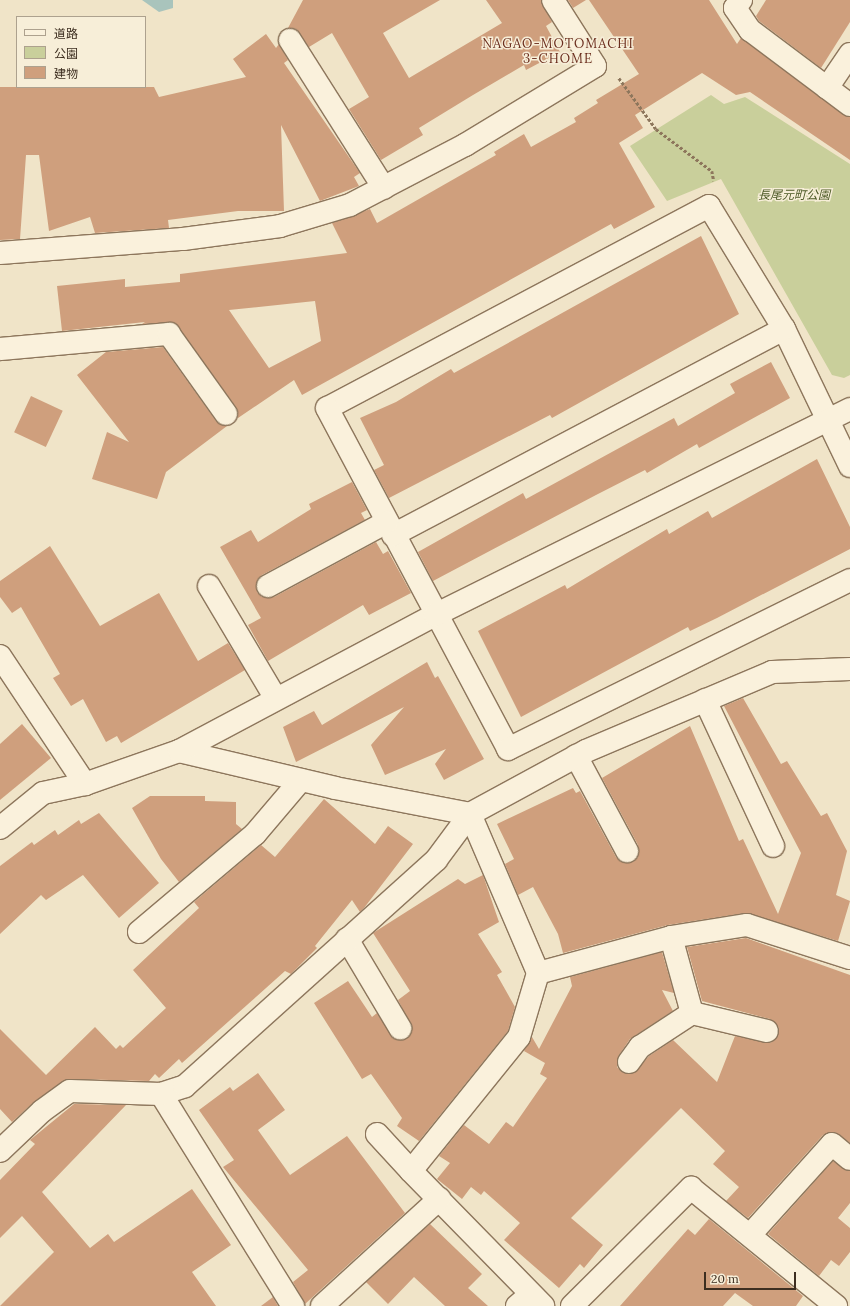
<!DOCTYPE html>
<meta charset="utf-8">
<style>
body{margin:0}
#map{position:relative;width:850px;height:1306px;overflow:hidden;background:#f0e4c8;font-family:Lora,"Noto Sans JP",serif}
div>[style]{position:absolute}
.green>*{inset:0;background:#c9cf9b}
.water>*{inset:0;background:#a9c4bc}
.building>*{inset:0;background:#cf9f7d;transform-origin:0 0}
.path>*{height:2.5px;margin-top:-1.25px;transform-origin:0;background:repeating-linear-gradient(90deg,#8d765c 0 3px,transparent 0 5px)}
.roads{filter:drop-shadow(1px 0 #8d765c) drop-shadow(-1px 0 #8d765c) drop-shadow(0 1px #8d765c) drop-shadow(0 -1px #8d765c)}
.minor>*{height:22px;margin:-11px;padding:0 11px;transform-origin:11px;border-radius:11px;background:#faf1dc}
span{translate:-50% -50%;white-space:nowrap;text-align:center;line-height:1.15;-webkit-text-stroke:3px #f7eed8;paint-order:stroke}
.park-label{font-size:12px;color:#4d5a26;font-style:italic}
.neighbourhood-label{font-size:13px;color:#6b2e1e;letter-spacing:1px}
.legend{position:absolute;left:16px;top:16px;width:130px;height:72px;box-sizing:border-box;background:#f7eed8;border:1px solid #ada18e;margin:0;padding:5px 7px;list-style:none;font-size:12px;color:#3d2e20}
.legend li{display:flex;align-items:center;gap:8px;height:20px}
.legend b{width:20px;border:1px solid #ada18e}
.scale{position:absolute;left:704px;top:1272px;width:92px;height:18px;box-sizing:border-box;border:2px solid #3d2e20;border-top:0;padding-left:5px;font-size:12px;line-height:14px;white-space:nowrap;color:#3d2e20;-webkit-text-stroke:3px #f7eed8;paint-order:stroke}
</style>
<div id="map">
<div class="green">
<div style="clip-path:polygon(711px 95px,724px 104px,745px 97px,850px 164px,850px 375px,844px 378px,832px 375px,721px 179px,667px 201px,630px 146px)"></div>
</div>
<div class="water">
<div style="clip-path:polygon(142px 0,173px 0,173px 8px,159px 12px)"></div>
</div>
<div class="building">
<div style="clip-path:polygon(303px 0,440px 0,383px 33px,409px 78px,502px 23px,486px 0,541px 0,552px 22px,546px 26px,560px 52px,526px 70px,524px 65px,473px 95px,419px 128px,423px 135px,381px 160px,349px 109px,369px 97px,332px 33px,309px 47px,296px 29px,288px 28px)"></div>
<div style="clip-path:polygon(568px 0,586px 0,573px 8px)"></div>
<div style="clip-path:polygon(evenodd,589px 0,709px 0,737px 44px,741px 38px,850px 117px,850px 160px,750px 92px,736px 95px,702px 73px,635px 115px,643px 128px,619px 143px,655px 207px,614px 229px,611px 224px,302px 395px,294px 380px,238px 418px,236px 407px,175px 323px,142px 324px,145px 322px,62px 331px,57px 286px,125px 279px,125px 287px,180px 282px,180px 274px,347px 253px,332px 223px,370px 209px,377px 223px,496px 155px,494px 152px,524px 134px,531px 147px,576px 122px,574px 118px,598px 103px,596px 100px,639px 74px,589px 0,315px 301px,321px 341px,269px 368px,229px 310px,315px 301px)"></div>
<div style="clip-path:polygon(766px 0,850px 0,850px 22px,821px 68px,759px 21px,756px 16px)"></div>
<div style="clip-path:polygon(266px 34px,276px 48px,279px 44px,288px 60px,284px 63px,360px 173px,354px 177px,359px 186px,320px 201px,281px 125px,284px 211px,238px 211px,168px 220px,169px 228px,95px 233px,90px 217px,49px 231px,39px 155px,26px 155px,20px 239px,0 240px,0 87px,154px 87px,159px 97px,246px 77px,233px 59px)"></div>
<div style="clip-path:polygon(701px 236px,739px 314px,552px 418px,550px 415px,389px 498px,374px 470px,384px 465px,360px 418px,396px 402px,451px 369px,454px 373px)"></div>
<div style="clip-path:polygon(163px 347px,216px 421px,227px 426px,166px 472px,157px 499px,92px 479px,107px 432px,129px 442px,77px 375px,106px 352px)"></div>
<div style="clip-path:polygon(771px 362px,790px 398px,699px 448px,697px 444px,647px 473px,645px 470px,596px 495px,433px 581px,418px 552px,523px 493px,526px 499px,674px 418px,678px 426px,735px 393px,730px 384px)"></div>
<div style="left:31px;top:396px;width:35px;height:40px;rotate:25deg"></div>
<div style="clip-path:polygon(817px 459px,850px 527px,850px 549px,717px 618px,690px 631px,688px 627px,521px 717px,478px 631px,565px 585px,567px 589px,667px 529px,669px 534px,708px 511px,712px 518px)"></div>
<div style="clip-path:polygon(352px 482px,367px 510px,361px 513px,365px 520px,262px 575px,257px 580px,257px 592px,262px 597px,274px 597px,376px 542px,383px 554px,388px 551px,411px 593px,369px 615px,363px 605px,268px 661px,248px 625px,261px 618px,220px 547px,251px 530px,258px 542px,311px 509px,309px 504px)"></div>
<div style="clip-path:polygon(50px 546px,100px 626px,159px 593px,198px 661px,228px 643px,245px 670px,121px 743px,117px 736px,106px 742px,83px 699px,71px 706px,53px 678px,60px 674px,21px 607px,12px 613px,0 597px,0 581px)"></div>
<div style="clip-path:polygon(427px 662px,435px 678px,438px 676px,484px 759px,444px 780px,435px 764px,446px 749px,385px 775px,371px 745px,404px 707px,296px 762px,283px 727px,314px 711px,322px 725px)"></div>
<div style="clip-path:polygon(743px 698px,781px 764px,787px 761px,821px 816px,827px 813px,847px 851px,836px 895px,850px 901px,838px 941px,745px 913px,668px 925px,563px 953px,558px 934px,533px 887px,518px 895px,505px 864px,514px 859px,497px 824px,573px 788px,576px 793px,580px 791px,616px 857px,621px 862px,633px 862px,638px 857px,638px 845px,602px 778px,690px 726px,739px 841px,743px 839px,778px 914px,801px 853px,724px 706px)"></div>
<div style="clip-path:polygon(22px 724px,51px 758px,0 800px,0 744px)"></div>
<div style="clip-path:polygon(150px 796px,205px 796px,205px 801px,236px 802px,236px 824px,242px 829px,179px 882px,161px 859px,132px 808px)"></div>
<div style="clip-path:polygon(324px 799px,375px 844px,388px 826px,413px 844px,364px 908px,360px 912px,352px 900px,315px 946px,317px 948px,291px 974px,285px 971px,182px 1063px,179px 1059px,159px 1078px,155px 1074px,149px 1081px,70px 1079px,35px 1101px,12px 1122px,0 1109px,0 1029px,46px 1075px,95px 1027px,116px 1049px,120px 1045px,123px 1048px,166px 1008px,133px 970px,199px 908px,194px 902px,261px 845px,275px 857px)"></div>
<div style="clip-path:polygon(99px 813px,159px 883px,119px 918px,83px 875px,46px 900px,41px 895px,0 934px,0 866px,32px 842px,34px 845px,55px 830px,58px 835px,79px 820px,81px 824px)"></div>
<div style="clip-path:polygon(483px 875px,499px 922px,478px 934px,502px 972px,497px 975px,515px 1007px,508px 1031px,419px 1141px,397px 1126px,402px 1118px,371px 1074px,362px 1079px,314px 1003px,348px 981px,372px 1017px,377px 1013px,394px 1039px,407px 1038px,412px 1027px,398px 1000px,410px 991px,373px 933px,458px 879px,465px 884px)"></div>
<div style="clip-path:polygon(746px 938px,850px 975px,850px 1143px,835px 1132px,823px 1135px,748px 1218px,726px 1201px,739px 1187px,713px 1164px,725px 1151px,681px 1108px,571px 1218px,603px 1245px,584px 1268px,580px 1264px,559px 1288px,504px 1240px,520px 1223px,484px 1191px,481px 1195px,471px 1187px,462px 1199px,437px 1179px,450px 1163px,439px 1156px,464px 1125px,489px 1144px,506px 1122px,513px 1127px,547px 1078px,540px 1074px,545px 1063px,524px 1051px,532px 1037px,539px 1049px,572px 986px,570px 977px,662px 952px,674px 993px,662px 990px,673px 1011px,630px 1039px,619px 1055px,617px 1067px,622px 1072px,634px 1073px,649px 1056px,673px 1040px,717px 1082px,735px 1036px,770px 1043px,776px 1039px,779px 1028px,770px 1019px,702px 1001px,687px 947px)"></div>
<div style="clip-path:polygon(258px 1073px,285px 1110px,258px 1130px,290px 1175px,347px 1136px,405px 1213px,305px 1304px,293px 1282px,308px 1270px,223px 1167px,234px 1160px,199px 1110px,230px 1087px,233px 1091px)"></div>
<div style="clip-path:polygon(74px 1104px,126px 1105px,42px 1192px,90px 1248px,108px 1234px,114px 1242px,192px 1189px,231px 1245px,192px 1272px,216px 1306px,0 1306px,54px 1252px,22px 1216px,0 1238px,0 1180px,35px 1144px,30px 1140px)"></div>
<div style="clip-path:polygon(833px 1161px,850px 1171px,850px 1203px,838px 1218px,850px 1228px,850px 1252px,839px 1266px,831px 1260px,819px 1276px,768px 1234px)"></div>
<div style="clip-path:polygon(709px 1219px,803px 1296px,796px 1306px,753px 1306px,735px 1293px,723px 1306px,620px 1306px,688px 1229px,695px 1235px)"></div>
<div style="clip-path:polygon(430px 1224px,482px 1274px,468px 1288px,488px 1306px,445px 1306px,414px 1277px,388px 1304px,366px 1282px)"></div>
<div style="clip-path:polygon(273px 1297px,278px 1306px,261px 1306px)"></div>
</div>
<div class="path">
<div style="left:619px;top:78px;width:63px;rotate:54deg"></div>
<div style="left:656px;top:129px;width:70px;rotate:36.9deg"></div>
<div style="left:712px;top:171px;width:10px;rotate:79deg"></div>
</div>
<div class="roads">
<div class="minor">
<div style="left:741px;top:0;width:10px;rotate:127deg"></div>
<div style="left:735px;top:8px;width:27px;rotate:56deg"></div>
<div style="left:750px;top:30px;width:125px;rotate:36.9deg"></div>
<div style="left:290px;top:40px;width:175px;rotate:57.6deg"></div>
<div style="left:827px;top:88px;width:41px;rotate:-55.9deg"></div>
<div style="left:0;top:253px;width:184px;rotate:-4.4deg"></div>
<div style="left:183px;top:239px;width:98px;rotate:-7.6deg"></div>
<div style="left:280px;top:226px;width:73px;rotate:-16.7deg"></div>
<div style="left:350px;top:205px;width:130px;rotate:-27.6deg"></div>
<div style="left:465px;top:145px;width:152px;rotate:-31.3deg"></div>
<div style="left:595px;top:66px;width:78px;rotate:-122.5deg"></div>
<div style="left:0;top:349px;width:170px;rotate:-5.1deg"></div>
<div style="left:169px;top:334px;width:98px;rotate:54.5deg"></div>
<div style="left:850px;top:466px;width:152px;rotate:-115.7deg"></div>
<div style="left:784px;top:329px;width:144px;rotate:-121.4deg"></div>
<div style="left:709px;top:206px;width:432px;rotate:152.1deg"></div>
<div style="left:327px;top:408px;width:386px;rotate:62deg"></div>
<div style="left:508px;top:749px;width:381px;rotate:-26.3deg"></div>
<div style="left:393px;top:535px;width:442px;rotate:-27.8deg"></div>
<div style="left:209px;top:586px;width:131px;rotate:59.3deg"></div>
<div style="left:268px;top:586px;width:135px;rotate:-28.3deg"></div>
<div style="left:0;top:656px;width:154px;rotate:56.4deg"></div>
<div style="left:705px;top:700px;width:161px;rotate:65deg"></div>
<div style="left:179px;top:751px;width:160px;rotate:13.3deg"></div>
<div style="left:335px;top:788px;width:137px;rotate:10.9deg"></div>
<div style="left:576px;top:756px;width:108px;rotate:61.8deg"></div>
<div style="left:470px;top:814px;width:173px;rotate:66.8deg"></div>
<div style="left:538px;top:973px;width:67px;rotate:106.5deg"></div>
<div style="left:519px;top:1037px;width:172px;rotate:128.9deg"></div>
<div style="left:411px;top:1171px;width:189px;rotate:45.6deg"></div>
<div style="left:0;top:828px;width:55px;rotate:-39.1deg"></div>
<div style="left:43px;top:793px;width:43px;rotate:-12.1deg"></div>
<div style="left:85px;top:784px;width:100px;rotate:-19.3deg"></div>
<div style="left:179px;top:751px;width:290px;rotate:-28deg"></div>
<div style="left:435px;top:615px;width:463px;rotate:-26.4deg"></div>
<div style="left:139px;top:932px;width:152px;rotate:-40.2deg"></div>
<div style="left:255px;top:834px;width:71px;rotate:-49.6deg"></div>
<div style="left:671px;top:937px;width:79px;rotate:74.6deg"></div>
<div style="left:347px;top:939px;width:104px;rotate:59.2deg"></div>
<div style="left:538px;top:973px;width:138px;rotate:-15.1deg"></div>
<div style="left:671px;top:937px;width:77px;rotate:-9deg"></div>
<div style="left:747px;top:925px;width:108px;rotate:17.8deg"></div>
<div style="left:629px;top:1062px;width:19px;rotate:-54deg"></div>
<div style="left:640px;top:1047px;width:62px;rotate:-33.2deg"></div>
<div style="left:692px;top:1013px;width:77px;rotate:13.5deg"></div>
<div style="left:161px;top:1094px;width:250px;rotate:58.1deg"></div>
<div style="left:377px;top:1134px;width:50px;rotate:47.4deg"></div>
<div style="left:0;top:1151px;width:58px;rotate:-43.6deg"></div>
<div style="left:42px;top:1111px;width:34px;rotate:-36deg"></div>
<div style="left:70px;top:1091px;width:91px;rotate:1.9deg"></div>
<div style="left:161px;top:1094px;width:25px;rotate:-18deg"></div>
<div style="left:185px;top:1086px;width:338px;rotate:-42deg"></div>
<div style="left:436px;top:860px;width:57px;rotate:-53.5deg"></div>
<div style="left:470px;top:814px;width:132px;rotate:-28.5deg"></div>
<div style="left:586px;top:751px;width:202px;rotate:-23deg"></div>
<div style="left:772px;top:672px;width:78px;rotate:-2.2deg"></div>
<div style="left:750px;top:1235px;width:122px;rotate:-48deg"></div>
<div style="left:832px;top:1144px;width:23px;rotate:40deg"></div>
<div style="left:322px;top:1306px;width:159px;rotate:-42.4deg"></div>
<div style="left:517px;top:1306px;width:18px;rotate:-41deg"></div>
<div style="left:572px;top:1306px;width:168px;rotate:-44.8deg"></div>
<div style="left:691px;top:1188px;width:187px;rotate:39.1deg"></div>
</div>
</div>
<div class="park-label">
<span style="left:794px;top:195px">長尾元町公園</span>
</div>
<div class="neighbourhood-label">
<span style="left:558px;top:52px">NAGAO-MOTOMACHI<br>3-CHOME</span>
</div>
<ul class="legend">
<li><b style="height:5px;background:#faf1dc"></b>道路</li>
<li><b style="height:11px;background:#c9cf9b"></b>公園</li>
<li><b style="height:11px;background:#cf9f7d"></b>建物</li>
</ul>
<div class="scale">20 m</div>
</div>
